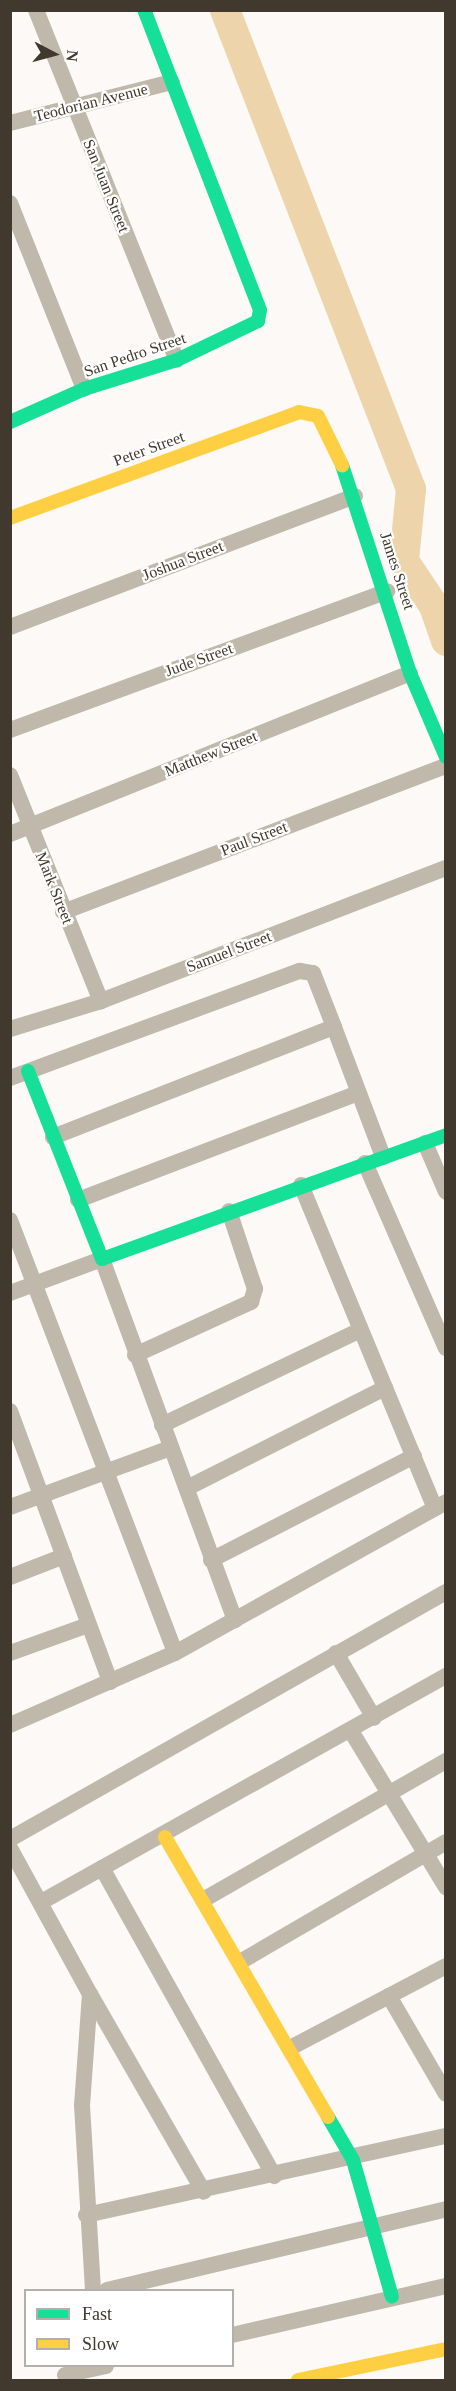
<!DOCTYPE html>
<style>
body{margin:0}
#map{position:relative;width:456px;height:2391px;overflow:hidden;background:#fcf9f6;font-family:Georgia,serif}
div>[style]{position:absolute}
.river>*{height:30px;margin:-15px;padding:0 15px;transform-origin:15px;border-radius:15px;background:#eed4aa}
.street>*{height:16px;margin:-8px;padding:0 8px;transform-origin:8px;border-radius:8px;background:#bfb8ab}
.fast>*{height:14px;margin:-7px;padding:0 7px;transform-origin:7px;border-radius:7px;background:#16e098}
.slow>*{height:14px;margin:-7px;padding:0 7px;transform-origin:7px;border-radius:7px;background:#ffcf43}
span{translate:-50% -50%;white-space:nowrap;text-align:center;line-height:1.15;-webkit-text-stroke:4.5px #fff;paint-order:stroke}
.street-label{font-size:16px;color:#41392d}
.frame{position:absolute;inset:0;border:12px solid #41392d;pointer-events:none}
.legend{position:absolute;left:24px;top:2289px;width:210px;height:78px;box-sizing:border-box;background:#fff;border:2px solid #b3b0ab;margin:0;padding:8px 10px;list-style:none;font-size:18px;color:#41392d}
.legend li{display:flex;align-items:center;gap:12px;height:30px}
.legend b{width:30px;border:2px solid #b3b0ab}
.north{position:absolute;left:24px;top:24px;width:60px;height:60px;-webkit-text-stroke:4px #fff;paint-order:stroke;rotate:96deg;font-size:16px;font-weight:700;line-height:24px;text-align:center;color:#41392d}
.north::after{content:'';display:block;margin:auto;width:21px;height:27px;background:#41392d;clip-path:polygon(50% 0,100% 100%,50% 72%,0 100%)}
</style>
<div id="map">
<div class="river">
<div style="left:225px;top:10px;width:514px;rotate:68.78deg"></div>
<div style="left:411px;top:489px;width:72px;rotate:95.6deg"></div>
<div style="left:404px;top:561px;width:54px;rotate:56.3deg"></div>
<div style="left:434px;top:606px;width:37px;rotate:71deg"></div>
</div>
<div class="street">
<div style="left:36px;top:10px;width:377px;rotate:68.1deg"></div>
<div style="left:10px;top:123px;width:167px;rotate:-14.2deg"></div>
<div style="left:10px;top:203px;width:200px;rotate:68.3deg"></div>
<div style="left:10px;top:627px;width:369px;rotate:-20.8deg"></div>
<div style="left:10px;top:730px;width:402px;rotate:-20.2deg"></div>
<div style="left:10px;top:775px;width:244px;rotate:68.1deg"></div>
<div style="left:10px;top:834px;width:431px;rotate:-21.9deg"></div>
<div style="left:63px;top:912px;width:410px;rotate:-20.9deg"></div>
<div style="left:10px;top:1029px;width:95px;rotate:-17.1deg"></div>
<div style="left:101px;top:1001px;width:370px;rotate:-21.1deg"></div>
<div style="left:10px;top:1078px;width:309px;rotate:-20.3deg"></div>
<div style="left:300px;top:971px;width:13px;rotate:9deg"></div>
<div style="left:313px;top:973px;width:58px;rotate:68.7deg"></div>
<div style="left:53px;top:1137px;width:302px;rotate:-21.4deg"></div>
<div style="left:334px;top:1027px;width:139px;rotate:69.3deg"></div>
<div style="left:425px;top:1143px;width:53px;rotate:66.8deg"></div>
<div style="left:365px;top:1163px;width:202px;rotate:66.4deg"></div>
<div style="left:301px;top:1185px;width:350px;rotate:67.5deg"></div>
<div style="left:78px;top:1200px;width:300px;rotate:-20.9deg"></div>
<div style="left:10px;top:1220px;width:463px;rotate:69.1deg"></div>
<div style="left:10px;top:1293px;width:98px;rotate:-20.3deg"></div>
<div style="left:102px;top:1259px;width:385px;rotate:69.8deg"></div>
<div style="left:135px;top:1355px;width:128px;rotate:-24.6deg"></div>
<div style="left:251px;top:1302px;width:14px;rotate:-73deg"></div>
<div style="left:255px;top:1289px;width:82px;rotate:-108.4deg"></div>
<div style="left:10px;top:1411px;width:289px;rotate:69.7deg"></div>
<div style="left:162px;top:1425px;width:220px;rotate:-25.6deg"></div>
<div style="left:187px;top:1488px;width:222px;rotate:-26.8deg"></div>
<div style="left:10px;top:1507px;width:171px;rotate:-20.2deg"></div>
<div style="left:211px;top:1560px;width:228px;rotate:-27.1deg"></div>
<div style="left:10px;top:1577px;width:58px;rotate:-21.3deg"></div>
<div style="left:10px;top:1653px;width:83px;rotate:-19.7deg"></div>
<div style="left:336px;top:1653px;width:75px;rotate:59.7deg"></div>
<div style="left:10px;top:1725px;width:180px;rotate:-23.6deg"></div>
<div style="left:175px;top:1653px;width:310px;rotate:-29.1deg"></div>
<div style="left:351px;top:1731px;width:183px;rotate:58.7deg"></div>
<div style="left:10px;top:1839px;width:501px;rotate:-29.53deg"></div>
<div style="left:10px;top:1848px;width:166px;rotate:61.3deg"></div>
<div style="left:90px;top:1994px;width:111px;rotate:94.1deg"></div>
<div style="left:82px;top:2105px;width:185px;rotate:86.6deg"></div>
<div style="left:102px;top:1868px;width:353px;rotate:60.8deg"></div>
<div style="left:203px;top:1900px;width:280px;rotate:-29.8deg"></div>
<div style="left:43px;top:1901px;width:462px;rotate:-29.2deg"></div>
<div style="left:240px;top:1962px;width:238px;rotate:-30.2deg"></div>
<div style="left:90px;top:1994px;width:228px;rotate:60.1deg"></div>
<div style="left:389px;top:1996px;width:113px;rotate:59.8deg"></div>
<div style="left:290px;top:2048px;width:176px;rotate:-27.7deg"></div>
<div style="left:86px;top:2215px;width:369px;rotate:-12.4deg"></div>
<div style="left:107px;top:2290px;width:349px;rotate:-13.4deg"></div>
<div style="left:232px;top:2335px;width:220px;rotate:-12.9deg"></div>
<div style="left:65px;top:2375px;width:42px;rotate:-12.4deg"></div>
</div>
<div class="fast">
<div style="left:10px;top:422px;width:81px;rotate:-24deg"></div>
<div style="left:84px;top:389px;width:97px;rotate:-17.3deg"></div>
<div style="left:177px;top:360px;width:90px;rotate:-25.7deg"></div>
<div style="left:258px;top:321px;width:11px;rotate:-80deg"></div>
<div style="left:260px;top:310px;width:322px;rotate:-111.1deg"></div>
<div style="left:342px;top:465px;width:219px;rotate:71.9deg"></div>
<div style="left:410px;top:673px;width:91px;rotate:66.8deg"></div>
<div style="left:28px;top:1071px;width:202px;rotate:68.5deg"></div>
<div style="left:102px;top:1259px;width:366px;rotate:-19.8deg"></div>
<div style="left:328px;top:2117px;width:50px;rotate:59.8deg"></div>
<div style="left:353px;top:2160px;width:142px;rotate:74.1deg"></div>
</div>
<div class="slow">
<div style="left:10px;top:518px;width:308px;rotate:-20.1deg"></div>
<div style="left:299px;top:412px;width:19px;rotate:12deg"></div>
<div style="left:318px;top:416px;width:55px;rotate:63.9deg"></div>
<div style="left:165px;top:1837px;width:324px;rotate:59.8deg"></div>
<div style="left:298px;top:2380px;width:151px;rotate:-11.8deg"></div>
</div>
<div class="street-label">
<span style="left:91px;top:103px;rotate:-14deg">Teodorian Avenue</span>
<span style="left:106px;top:186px;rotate:68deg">San Juan Street</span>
<span style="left:135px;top:355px;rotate:-19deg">San Pedro Street</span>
<span style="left:149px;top:449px;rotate:-20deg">Peter Street</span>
<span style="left:183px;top:561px;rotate:-21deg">Joshua Street</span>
<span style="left:397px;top:571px;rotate:72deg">James Street</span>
<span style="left:199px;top:660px;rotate:-20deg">Jude Street</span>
<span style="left:211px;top:754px;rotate:-22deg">Matthew Street</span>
<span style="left:254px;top:839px;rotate:-21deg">Paul Street</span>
<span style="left:54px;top:888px;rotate:68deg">Mark Street</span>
<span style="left:229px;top:952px;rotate:-21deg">Samuel Street</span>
</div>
<div class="frame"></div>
<ul class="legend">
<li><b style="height:8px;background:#16e098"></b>Fast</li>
<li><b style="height:8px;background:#ffcf43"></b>Slow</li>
</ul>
<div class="north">N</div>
</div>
